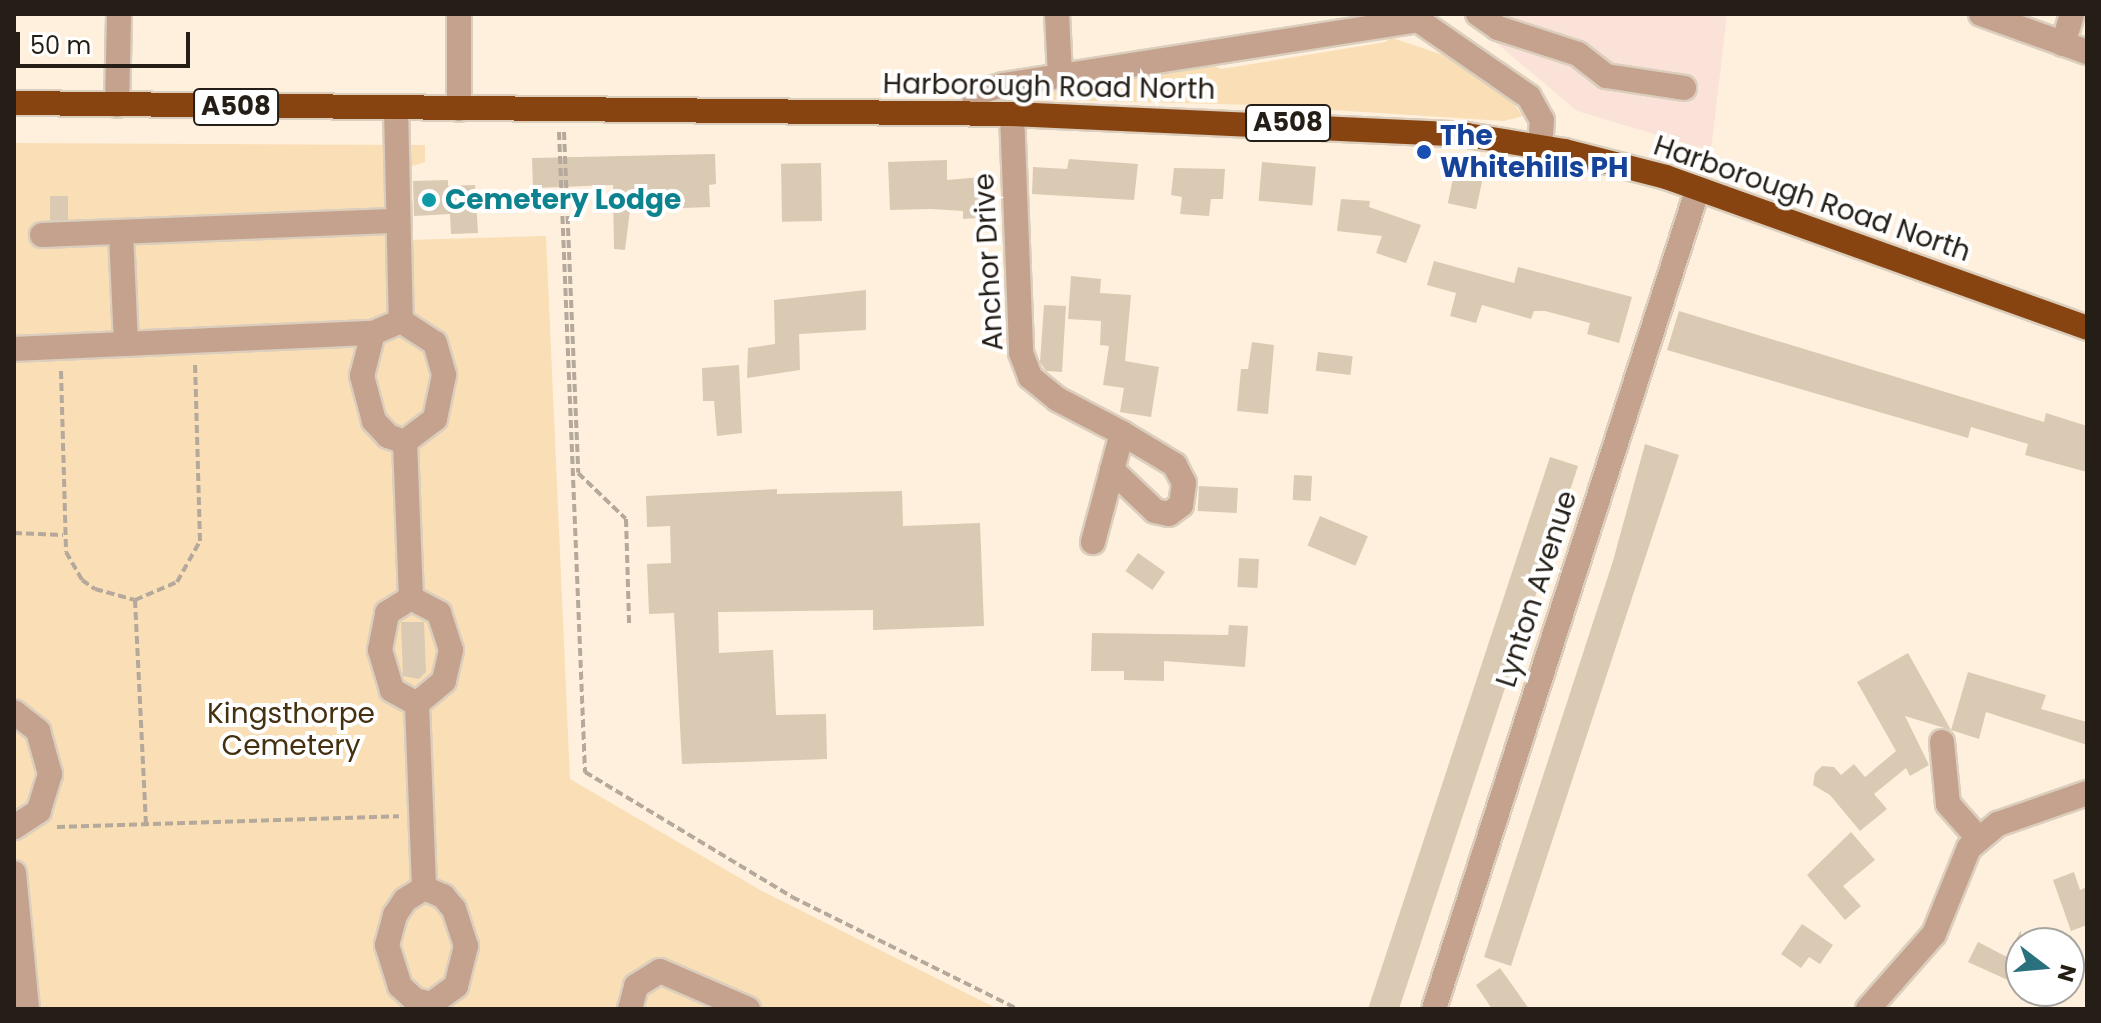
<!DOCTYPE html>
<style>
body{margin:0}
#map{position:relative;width:2101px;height:1023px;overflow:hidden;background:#fef0dd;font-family:Poppins,sans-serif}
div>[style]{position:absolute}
.commercial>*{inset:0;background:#fbe2d9}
.green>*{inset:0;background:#fadeb6}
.building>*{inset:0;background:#dacab3;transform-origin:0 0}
.path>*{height:4px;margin-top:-2px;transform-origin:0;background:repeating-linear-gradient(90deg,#b4a99a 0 8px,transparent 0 12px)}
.roads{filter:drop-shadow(2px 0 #dbcebd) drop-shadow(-2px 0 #dbcebd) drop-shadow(0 2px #dbcebd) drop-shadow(0 -2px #dbcebd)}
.minor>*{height:24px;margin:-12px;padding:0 12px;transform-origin:12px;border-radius:12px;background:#c4a28e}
.highway>*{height:24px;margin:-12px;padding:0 12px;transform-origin:12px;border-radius:12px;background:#874411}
.dots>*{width:22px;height:22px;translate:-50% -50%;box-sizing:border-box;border:4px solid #fff;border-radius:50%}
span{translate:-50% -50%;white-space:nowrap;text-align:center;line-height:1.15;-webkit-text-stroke:8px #fff;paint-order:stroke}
.shield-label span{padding:2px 6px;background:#fff;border:2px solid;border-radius:6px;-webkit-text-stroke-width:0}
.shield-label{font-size:26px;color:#241e16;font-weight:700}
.street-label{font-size:28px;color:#241e16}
.transit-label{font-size:28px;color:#164399;font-weight:700}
.left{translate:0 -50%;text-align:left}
.culture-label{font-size:28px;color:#0d838f;font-weight:700}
.park-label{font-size:28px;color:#453110}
.frame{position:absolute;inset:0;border:16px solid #241e16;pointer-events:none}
.north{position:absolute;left:2005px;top:927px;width:80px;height:80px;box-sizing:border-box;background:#fff;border:2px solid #a7a5a2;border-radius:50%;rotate:106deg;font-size:22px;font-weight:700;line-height:32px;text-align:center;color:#241e16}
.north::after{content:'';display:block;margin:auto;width:28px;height:36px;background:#29717d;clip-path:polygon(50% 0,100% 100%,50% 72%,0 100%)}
.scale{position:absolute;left:16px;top:32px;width:174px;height:36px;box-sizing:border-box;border:4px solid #241e16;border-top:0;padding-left:10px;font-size:24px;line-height:28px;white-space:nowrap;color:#241e16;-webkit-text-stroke:6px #fff;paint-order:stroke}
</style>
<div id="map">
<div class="commercial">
<div style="clip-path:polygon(1462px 14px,1727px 14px,1711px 151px,1577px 111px)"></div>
</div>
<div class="green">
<div style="clip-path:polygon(1390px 37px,1443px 55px,1510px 99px,1523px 116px,1504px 121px,1256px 105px,1014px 99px,1014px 94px,1208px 63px,1221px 69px,1386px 42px)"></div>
<div style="clip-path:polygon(14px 143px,425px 145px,425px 162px,406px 168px,408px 240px,546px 236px,570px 779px,762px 891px,998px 1009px,14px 1009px)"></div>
</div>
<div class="building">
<div style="clip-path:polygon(715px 154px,716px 184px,709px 185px,710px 207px,630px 210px,625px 250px,614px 249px,613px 185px,533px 188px,532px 158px)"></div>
<div style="clip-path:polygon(1069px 159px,1138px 164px,1134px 200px,1032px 194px,1033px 167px,1067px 169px)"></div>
<div style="clip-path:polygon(947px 160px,947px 180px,993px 176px,993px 217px,963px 219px,963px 211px,931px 209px,890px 210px,888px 162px)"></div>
<div style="left:1262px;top:162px;width:54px;height:39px;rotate:5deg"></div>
<div style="left:821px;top:163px;width:58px;height:40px;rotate:89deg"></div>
<div style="clip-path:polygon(1174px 168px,1225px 169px,1223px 199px,1211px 199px,1209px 216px,1180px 214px,1182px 197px,1171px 195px)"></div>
<div style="left:1454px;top:174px;width:29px;height:30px;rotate:12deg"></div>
<div style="clip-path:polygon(448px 180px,448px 186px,475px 185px,478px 233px,451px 234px,450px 214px,414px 216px,413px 181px)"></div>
<div style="left:50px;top:196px;width:18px;height:24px"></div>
<div style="clip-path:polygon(1341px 199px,1370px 201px,1369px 207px,1421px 225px,1406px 263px,1376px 253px,1382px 236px,1337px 231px)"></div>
<div style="clip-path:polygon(1434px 261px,1514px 283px,1518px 267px,1632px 297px,1619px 343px,1587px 334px,1590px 323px,1545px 311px,1534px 311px,1531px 319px,1482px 305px,1476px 323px,1450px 316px,1456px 293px,1427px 285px)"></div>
<div style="clip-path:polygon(1071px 276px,1101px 279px,1100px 293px,1131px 295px,1125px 361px,1159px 367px,1151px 417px,1120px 412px,1124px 388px,1103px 385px,1109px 346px,1100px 345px,1101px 321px,1068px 319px)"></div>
<div style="clip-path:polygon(866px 290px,866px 330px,799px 334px,800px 370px,747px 378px,748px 348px,775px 344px,774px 300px)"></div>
<div style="clip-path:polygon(1044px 305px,1066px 306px,1062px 372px,1046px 371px,1040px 362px)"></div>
<div style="clip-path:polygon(1679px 311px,2044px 422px,2046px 413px,2087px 426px,2087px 472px,2025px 455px,2028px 444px,1971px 427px,1968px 438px,1667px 350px)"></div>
<div style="clip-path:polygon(1252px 342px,1274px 345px,1268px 414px,1237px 411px,1241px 369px,1248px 369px)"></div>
<div style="left:1318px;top:352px;width:35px;height:19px;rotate:7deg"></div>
<div style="clip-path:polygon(739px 365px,742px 433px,717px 436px,714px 401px,703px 401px,702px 368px)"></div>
<div style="clip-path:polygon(1645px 444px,1679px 455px,1511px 966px,1484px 957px,1613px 561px)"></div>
<div style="clip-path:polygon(1550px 457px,1578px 466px,1564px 509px,1399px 1009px,1368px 1009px)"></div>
<div style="left:1294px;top:475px;width:18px;height:25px;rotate:3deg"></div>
<div style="left:1199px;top:486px;width:39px;height:25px;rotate:3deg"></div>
<div style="clip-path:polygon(777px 489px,777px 494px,902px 491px,903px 526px,980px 523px,984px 626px,873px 630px,873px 610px,718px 612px,719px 653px,773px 650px,776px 715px,826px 714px,827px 759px,682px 764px,674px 613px,649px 614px,647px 564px,671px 563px,670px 526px,647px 527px,646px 496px)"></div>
<div style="left:1320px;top:516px;width:52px;height:32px;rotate:23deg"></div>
<div style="left:1138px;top:553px;width:33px;height:22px;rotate:35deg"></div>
<div style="left:1239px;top:558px;width:20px;height:29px;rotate:3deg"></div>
<div style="clip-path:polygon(401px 622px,424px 622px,426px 672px,419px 679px,403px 676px)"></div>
<div style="clip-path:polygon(1229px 625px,1248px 626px,1245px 667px,1164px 661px,1164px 681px,1124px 680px,1124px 671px,1091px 671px,1092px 633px,1228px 635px)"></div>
<div style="clip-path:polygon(1908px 653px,1951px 730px,1905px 716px,1929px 765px,1910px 776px,1906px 768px,1874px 794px,1887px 809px,1860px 831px,1830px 795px,1813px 785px,1815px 773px,1822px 766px,1834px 767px,1841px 775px,1854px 764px,1865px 777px,1896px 751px,1857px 682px)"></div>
<div style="clip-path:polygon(1968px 672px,2046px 695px,2041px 709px,2087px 722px,2087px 745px,1986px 712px,1979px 739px,1951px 730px)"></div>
<div style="clip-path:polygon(1851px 832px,1875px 860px,1843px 886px,1861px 906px,1845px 920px,1807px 875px)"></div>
<div style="clip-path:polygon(2074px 872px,2080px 890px,2087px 887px,2087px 925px,2071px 931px,2053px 880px)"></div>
<div style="clip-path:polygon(1802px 924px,1833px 945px,1820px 964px,1809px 957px,1801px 968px,1781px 954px)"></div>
<div style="clip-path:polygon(2021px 930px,2021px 986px,1968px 962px,1978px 942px,2007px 957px)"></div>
<div style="clip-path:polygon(1500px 968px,1513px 986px,1529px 1009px,1492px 1009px,1476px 985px)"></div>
</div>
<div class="path">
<div style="left:559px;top:132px;width:641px;rotate:87.67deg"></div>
<div style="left:585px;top:772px;width:242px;rotate:31.1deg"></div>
<div style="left:792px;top:897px;width:252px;rotate:26.4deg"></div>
<div style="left:564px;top:132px;width:341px;rotate:87.6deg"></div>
<div style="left:578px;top:473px;width:66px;rotate:43.8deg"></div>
<div style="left:626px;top:519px;width:104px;rotate:88.3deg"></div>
<div style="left:61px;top:371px;width:181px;rotate:88.4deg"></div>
<div style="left:66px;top:552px;width:32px;rotate:60deg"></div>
<div style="left:82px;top:580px;width:16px;rotate:35deg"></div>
<div style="left:95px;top:589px;width:41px;rotate:15.4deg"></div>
<div style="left:135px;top:600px;width:46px;rotate:-23.2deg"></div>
<div style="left:177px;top:582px;width:47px;rotate:-60.7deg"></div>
<div style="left:200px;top:541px;width:178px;rotate:-91.6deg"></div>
<div style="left:14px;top:533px;width:49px;rotate:2.3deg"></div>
<div style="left:135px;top:600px;width:227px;rotate:87.2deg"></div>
<div style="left:57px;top:827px;width:342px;rotate:-1.8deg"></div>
</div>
<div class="roads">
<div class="minor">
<div style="left:1057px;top:14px;width:61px;rotate:87.2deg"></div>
<div style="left:1478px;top:14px;width:24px;rotate:35deg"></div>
<div style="left:1498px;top:28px;width:84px;rotate:18deg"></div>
<div style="left:1578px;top:54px;width:36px;rotate:38deg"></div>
<div style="left:1606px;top:76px;width:79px;rotate:8.7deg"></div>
<div style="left:1981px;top:14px;width:113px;rotate:19.7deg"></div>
<div style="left:2063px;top:44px;width:31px;rotate:-73deg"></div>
<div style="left:117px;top:105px;width:91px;rotate:-88.7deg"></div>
<div style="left:396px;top:108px;width:213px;rotate:88.7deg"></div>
<div style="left:459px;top:109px;width:95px;rotate:-90deg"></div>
<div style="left:971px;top:113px;width:21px;rotate:-73deg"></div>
<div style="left:977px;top:93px;width:27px;rotate:-17deg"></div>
<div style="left:1003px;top:85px;width:420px;rotate:-8.9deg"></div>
<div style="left:1418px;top:20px;width:135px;rotate:34.7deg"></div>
<div style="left:1529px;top:97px;width:26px;rotate:61deg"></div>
<div style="left:1542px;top:120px;width:26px;rotate:94deg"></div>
<div style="left:1012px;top:114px;width:239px;rotate:87.8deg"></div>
<div style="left:1021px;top:353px;width:26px;rotate:69deg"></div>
<div style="left:1030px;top:377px;width:35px;rotate:39deg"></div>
<div style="left:1057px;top:399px;width:73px;rotate:27.6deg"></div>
<div style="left:1122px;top:433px;width:113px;rotate:104.9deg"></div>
<div style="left:121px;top:233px;width:111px;rotate:87.4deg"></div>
<div style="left:42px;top:235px;width:356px;rotate:-2.3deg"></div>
<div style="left:401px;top:321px;width:40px;rotate:32.9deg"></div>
<div style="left:435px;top:343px;width:33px;rotate:74deg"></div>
<div style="left:444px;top:375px;width:45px;rotate:101.6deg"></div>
<div style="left:435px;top:419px;width:38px;rotate:143deg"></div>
<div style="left:405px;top:442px;width:18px;rotate:-161deg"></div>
<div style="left:388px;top:436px;width:21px;rotate:-133deg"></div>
<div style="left:374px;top:421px;width:47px;rotate:-104.9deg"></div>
<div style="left:362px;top:376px;width:44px;rotate:-75.7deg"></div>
<div style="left:373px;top:333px;width:30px;rotate:-23deg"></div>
<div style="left:14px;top:349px;width:359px;rotate:-2.6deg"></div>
<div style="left:405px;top:442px;width:156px;rotate:87.8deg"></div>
<div style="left:1112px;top:470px;width:59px;rotate:43.6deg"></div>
<div style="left:1155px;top:511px;width:14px;rotate:12deg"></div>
<div style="left:1169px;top:514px;width:15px;rotate:-37deg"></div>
<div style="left:1181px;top:505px;width:22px;rotate:-82deg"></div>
<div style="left:1184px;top:483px;width:20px;rotate:-117deg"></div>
<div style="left:1175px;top:465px;width:62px;rotate:-148.9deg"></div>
<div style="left:411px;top:598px;width:32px;rotate:28deg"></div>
<div style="left:439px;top:613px;width:39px;rotate:72deg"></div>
<div style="left:451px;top:650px;width:32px;rotate:103deg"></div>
<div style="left:444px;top:681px;width:35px;rotate:140deg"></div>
<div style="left:417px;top:704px;width:29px;rotate:-151deg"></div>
<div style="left:392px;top:690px;width:42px;rotate:-106.7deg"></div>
<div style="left:380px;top:650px;width:38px;rotate:-79deg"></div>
<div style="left:387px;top:613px;width:28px;rotate:-32deg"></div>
<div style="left:417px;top:704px;width:184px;rotate:87.8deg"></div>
<div style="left:14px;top:712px;width:31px;rotate:38deg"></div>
<div style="left:38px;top:731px;width:45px;rotate:74.4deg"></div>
<div style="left:50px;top:774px;width:39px;rotate:107deg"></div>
<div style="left:39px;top:811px;width:30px;rotate:147deg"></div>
<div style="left:1942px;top:742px;width:62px;rotate:84.5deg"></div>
<div style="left:1948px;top:804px;width:47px;rotate:48.5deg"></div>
<div style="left:14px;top:873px;width:137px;rotate:84.5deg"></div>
<div style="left:424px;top:888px;width:21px;rotate:23deg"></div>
<div style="left:443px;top:896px;width:17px;rotate:50deg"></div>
<div style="left:454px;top:909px;width:39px;rotate:72deg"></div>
<div style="left:466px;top:946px;width:41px;rotate:104deg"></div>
<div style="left:456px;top:986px;width:31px;rotate:144deg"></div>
<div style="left:431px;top:1004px;width:16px;rotate:-166deg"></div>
<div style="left:415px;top:1000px;width:21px;rotate:-137deg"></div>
<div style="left:400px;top:986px;width:43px;rotate:-107.6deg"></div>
<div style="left:387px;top:945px;width:31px;rotate:-75deg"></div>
<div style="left:395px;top:915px;width:18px;rotate:-56deg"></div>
<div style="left:405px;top:900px;width:22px;rotate:-32deg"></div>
<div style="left:630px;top:1009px;width:24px;rotate:-75deg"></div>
<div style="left:636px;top:986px;width:28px;rotate:-32deg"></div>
<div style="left:660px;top:971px;width:96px;rotate:23.4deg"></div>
<div style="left:1434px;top:1009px;width:862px;rotate:-72.17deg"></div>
<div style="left:1868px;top:1009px;width:100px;rotate:-48.7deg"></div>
<div style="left:1934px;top:934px;width:93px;rotate:-67.9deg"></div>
<div style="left:1969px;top:848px;width:38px;rotate:-40deg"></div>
<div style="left:1998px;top:824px;width:94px;rotate:-19.2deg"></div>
</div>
<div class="highway">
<div style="left:14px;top:103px;width:998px;rotate:0.63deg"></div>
<div style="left:1012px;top:114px;width:455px;rotate:2.6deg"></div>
<div style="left:1467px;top:135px;width:99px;rotate:9.3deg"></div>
<div style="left:1565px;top:151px;width:104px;rotate:14.4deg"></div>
<div style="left:1666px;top:177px;width:447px;rotate:19.7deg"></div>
</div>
</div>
<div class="dots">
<div style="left:1424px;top:152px;background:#1a4fb4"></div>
<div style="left:429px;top:200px;background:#0f9aa8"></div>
</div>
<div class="shield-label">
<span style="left:236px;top:107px">A508</span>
<span style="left:1288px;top:123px">A508</span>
</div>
<div class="street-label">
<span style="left:1049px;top:87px;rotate:1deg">Harborough Road North</span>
<span style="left:1812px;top:199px;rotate:19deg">Harborough Road North</span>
<span style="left:989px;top:262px;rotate:-93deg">Anchor Drive</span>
<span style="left:1537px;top:589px;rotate:-72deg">Lynton Avenue</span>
</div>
<div class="transit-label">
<span class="left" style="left:1440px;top:152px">The<br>Whitehills PH</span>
</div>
<div class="culture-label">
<span class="left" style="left:445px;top:200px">Cemetery Lodge</span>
</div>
<div class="park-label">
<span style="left:291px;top:730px">Kingsthorpe<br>Cemetery</span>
</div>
<div class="frame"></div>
<div class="north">N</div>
<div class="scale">50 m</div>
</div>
